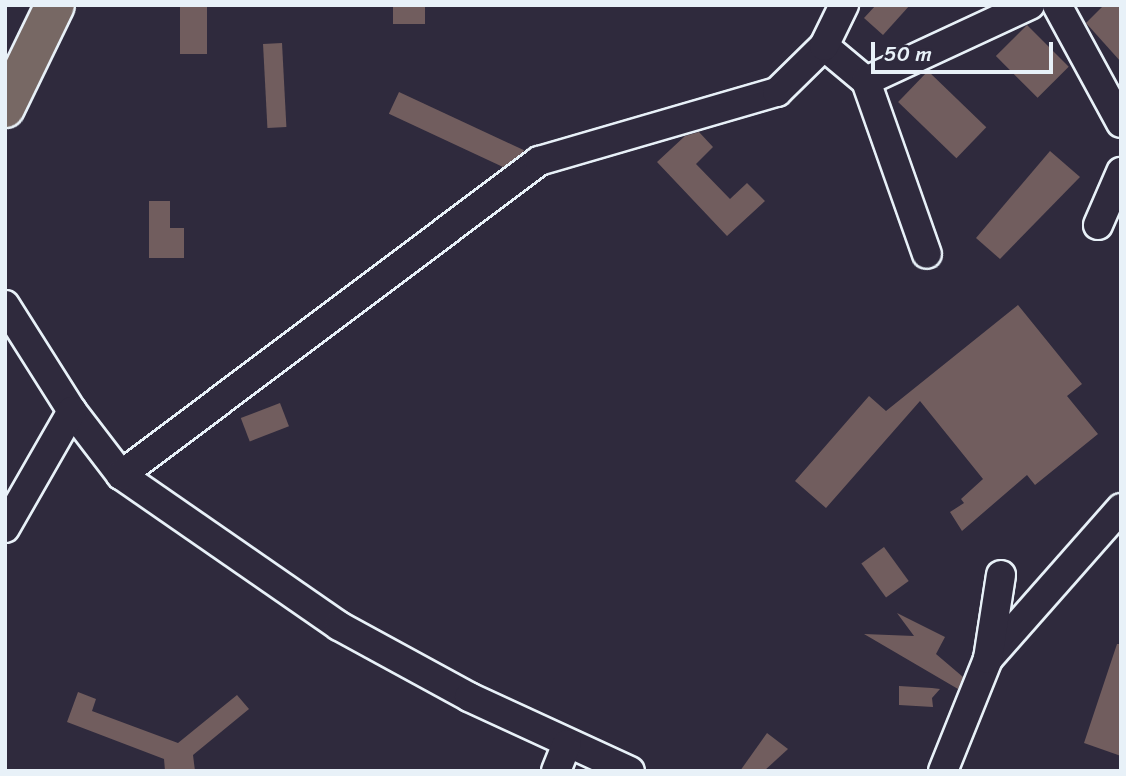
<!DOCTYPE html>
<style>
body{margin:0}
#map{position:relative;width:1126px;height:776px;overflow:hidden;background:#2f2a3d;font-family:Sriracha,sans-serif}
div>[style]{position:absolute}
.building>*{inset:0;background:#715d5e;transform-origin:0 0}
.roads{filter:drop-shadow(2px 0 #e8f1f8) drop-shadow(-2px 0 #e8f1f8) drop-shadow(0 2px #e8f1f8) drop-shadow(0 -2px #e8f1f8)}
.street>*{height:28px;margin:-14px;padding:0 14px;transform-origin:14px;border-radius:14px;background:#2f2a3d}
.highway>*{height:38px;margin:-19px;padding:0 19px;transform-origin:19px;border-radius:19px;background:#776864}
span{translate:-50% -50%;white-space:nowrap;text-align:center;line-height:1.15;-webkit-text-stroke:7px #2f2a3d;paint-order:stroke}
.frame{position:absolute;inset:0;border:7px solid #e8f1f8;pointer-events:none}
.scale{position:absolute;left:871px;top:42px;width:182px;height:32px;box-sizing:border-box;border:4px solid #e8f1f8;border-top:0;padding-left:9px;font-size:21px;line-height:24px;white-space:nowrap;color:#e8f1f8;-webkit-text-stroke:5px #2f2a3d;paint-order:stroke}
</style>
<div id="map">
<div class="building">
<div style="left:180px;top:5px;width:27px;height:49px"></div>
<div style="left:393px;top:5px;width:32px;height:19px"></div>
<div style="clip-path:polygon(876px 5px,910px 5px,883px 35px,864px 18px)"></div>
<div style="clip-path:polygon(1104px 5px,1121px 5px,1121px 62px,1086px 23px)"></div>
<div style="left:1027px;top:25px;width:59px;height:44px;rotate:45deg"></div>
<div style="left:282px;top:43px;width:84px;height:19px;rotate:87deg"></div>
<div style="left:928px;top:71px;width:81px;height:43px;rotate:44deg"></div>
<div style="left:399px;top:92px;width:138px;height:24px;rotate:25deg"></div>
<div style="clip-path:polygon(699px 132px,713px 147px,696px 164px,730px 199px,747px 183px,765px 201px,727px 236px,657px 162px,685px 136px)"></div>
<div style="clip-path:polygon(1050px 151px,1080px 177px,1000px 259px,976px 238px)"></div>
<div style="clip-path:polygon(149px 201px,170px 201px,170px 228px,184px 228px,184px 258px,149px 258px)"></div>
<div style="clip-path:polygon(1018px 305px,1082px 384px,1067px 396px,1098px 434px,1035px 485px,1027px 475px,962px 531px,950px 512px,964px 503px,961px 499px,983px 479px,920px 401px,826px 508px,795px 481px,869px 396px,886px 411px)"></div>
<div style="left:280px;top:403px;width:25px;height:42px;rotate:69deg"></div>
<div style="left:884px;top:547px;width:42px;height:28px;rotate:54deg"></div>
<div style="clip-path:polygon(897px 613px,945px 637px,936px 654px,963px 677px,958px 689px,864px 634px,914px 636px)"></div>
<div style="clip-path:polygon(1117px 644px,1121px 644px,1121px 756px,1084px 743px)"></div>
<div style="clip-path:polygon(899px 686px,932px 688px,940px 689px,932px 698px,933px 707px,899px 705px)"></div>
<div style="clip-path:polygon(78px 692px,96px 699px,92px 711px,178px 743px,237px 695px,249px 709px,193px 755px,195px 771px,165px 771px,164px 759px,67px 722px)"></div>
<div style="clip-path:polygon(767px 733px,788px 749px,764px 771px,740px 771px)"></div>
</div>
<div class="roads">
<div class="street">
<div style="left:1057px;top:5px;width:134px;rotate:61.5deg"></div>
<div style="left:824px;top:46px;width:55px;rotate:39.8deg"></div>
<div style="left:866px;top:81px;width:181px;rotate:-24.9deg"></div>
<div style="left:866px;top:81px;width:183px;rotate:70.6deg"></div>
<div style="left:1098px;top:225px;width:58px;rotate:-66.5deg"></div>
<div style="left:5px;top:305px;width:125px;rotate:57.7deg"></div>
<div style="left:72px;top:411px;width:81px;rotate:52.6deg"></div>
<div style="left:121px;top:475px;width:265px;rotate:34.7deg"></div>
<div style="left:339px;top:626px;width:148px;rotate:28.6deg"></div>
<div style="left:469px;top:697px;width:177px;rotate:24.7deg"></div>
<div style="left:121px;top:475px;width:523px;rotate:-36.91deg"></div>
<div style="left:539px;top:161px;width:248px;rotate:-16.2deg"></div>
<div style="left:777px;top:92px;width:66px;rotate:-44.4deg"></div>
<div style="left:824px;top:46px;width:46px;rotate:-64deg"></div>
<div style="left:5px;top:528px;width:135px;rotate:-60.2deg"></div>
<div style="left:988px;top:659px;width:201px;rotate:-48.6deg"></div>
<div style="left:556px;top:771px;width:29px;rotate:-68deg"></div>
<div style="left:943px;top:771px;width:121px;rotate:-68.1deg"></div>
<div style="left:988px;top:659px;width:85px;rotate:-81.2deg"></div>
</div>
<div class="highway">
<div style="left:5px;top:108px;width:114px;rotate:-64.1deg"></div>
</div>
</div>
<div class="frame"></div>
<div class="scale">50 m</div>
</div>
